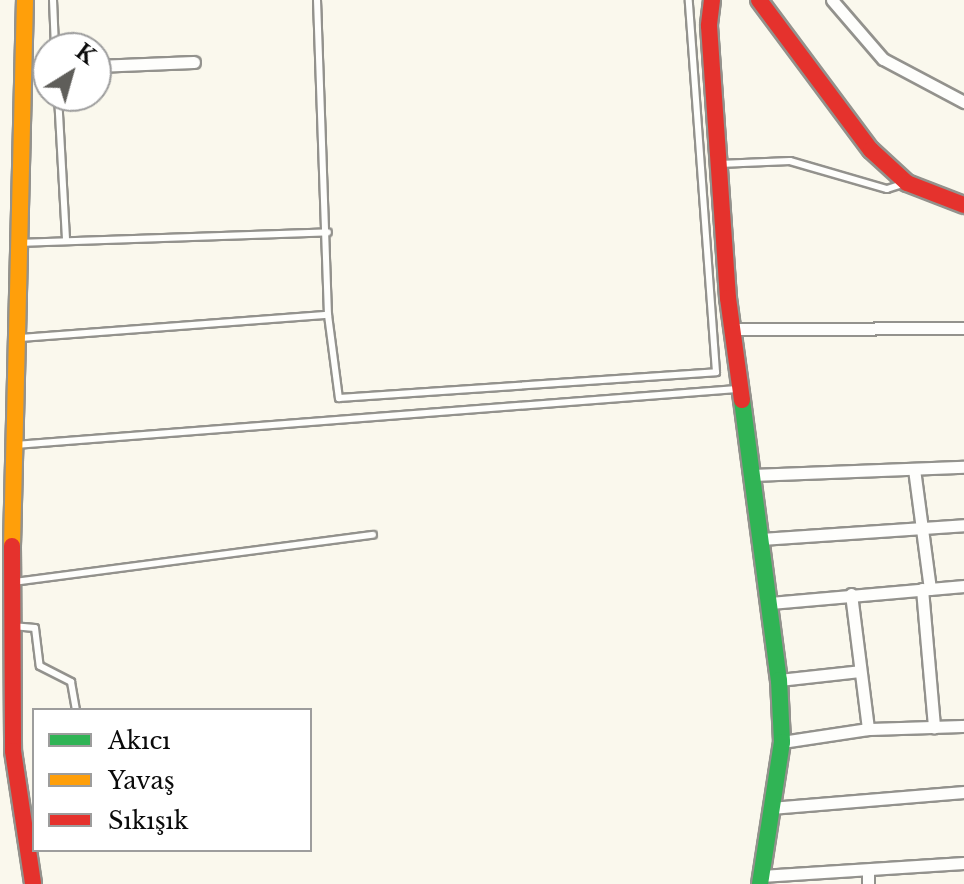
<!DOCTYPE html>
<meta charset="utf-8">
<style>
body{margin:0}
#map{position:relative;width:964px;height:884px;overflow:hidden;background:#faf8ed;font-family:"Libre Baskerville",serif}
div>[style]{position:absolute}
.roads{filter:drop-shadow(2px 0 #93928d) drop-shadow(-2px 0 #93928d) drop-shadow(0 2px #93928d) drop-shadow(0 -2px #93928d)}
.lane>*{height:6px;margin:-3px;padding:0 3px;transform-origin:3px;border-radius:3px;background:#fefefc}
.street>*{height:11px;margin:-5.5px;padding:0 5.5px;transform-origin:5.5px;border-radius:5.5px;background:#fefefc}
.fast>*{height:16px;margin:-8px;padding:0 8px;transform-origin:8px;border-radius:8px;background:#30b455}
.slow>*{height:16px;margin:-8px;padding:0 8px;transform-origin:8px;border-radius:8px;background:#ff9f0a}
.jam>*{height:16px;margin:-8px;padding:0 8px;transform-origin:8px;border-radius:8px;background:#e5322d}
span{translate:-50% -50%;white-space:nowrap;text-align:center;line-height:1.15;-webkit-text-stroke:8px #fff;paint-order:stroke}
.legend{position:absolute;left:32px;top:708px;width:280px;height:144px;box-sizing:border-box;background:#fff;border:2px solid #9d9d9d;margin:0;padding:10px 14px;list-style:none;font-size:24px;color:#0b0b0b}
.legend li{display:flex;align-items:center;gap:16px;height:40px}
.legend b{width:40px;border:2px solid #9d9d9d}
.north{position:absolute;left:32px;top:32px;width:80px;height:80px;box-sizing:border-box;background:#fff;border:2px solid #9d9d9d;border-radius:50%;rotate:37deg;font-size:22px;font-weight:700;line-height:32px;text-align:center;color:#0b0b0b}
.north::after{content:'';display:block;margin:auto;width:28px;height:36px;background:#5f5e5a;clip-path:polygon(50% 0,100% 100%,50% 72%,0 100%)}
</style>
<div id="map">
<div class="roads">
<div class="lane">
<div style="left:53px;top:0;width:48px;rotate:87.6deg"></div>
<div style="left:317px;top:0;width:315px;rotate:88deg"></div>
<div style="left:328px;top:315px;width:84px;rotate:82.5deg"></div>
<div style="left:339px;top:398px;width:378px;rotate:-3.9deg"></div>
<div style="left:716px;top:372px;width:373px;rotate:-94.2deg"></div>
<div style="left:58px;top:96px;width:145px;rotate:86.8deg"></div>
<div style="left:719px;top:164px;width:71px;rotate:-2.4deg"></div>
<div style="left:790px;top:161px;width:101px;rotate:16.1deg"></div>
<div style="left:887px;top:189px;width:20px;rotate:-18deg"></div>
<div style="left:20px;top:243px;width:308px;rotate:-2deg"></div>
<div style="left:20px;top:338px;width:309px;rotate:-4.3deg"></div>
<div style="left:15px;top:445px;width:724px;rotate:-4.44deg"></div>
<div style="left:14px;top:582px;width:362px;rotate:-7.5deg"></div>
<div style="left:12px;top:626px;width:23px;rotate:5deg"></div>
<div style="left:35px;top:628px;width:38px;rotate:83deg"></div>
<div style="left:40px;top:666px;width:35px;rotate:27deg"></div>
<div style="left:71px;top:682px;width:28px;rotate:80deg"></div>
</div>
<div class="street">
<div style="left:832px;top:0;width:78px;rotate:49.2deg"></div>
<div style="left:883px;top:59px;width:92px;rotate:28deg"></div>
<div style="left:96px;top:66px;width:98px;rotate:-2.3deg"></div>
<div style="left:733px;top:329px;width:231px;rotate:-0.2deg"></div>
<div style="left:914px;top:469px;width:121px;rotate:82.4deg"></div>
<div style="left:752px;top:475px;width:212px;rotate:-2.2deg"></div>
<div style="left:761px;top:539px;width:203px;rotate:-3.9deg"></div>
<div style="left:922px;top:589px;width:139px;rotate:85deg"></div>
<div style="left:851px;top:594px;width:136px;rotate:82.8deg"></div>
<div style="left:770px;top:603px;width:195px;rotate:-5deg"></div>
<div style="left:779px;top:680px;width:81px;rotate:-6.3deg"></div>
<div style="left:782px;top:742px;width:87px;rotate:-8.6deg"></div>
<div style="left:868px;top:729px;width:96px;rotate:-1.8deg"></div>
<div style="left:770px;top:808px;width:195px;rotate:-4.7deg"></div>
<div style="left:868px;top:871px;width:13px;rotate:90deg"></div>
<div style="left:761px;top:876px;width:203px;rotate:-3.7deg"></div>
</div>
<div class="fast">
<div style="left:742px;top:400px;width:282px;rotate:82.5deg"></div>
<div style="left:779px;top:680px;width:62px;rotate:87.2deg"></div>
<div style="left:782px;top:742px;width:144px;rotate:98.8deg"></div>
</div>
<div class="slow">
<div style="left:12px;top:546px;width:546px;rotate:-88.64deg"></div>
</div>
<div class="jam">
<div style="left:712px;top:0;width:26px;rotate:97deg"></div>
<div style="left:709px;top:26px;width:273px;rotate:86deg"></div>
<div style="left:728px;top:298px;width:103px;rotate:82.2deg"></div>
<div style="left:759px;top:0;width:187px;rotate:53.3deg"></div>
<div style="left:871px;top:150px;width:49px;rotate:42.5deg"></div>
<div style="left:907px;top:183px;width:61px;rotate:21.1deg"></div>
<div style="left:12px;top:546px;width:205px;rotate:89.7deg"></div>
<div style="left:13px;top:751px;width:134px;rotate:81.4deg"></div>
</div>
</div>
<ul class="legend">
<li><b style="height:10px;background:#30b455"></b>Akıcı</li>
<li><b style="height:10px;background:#ff9f0a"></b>Yavaş</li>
<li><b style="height:10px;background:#e5322d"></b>Sıkışık</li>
</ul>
<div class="north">K</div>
</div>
